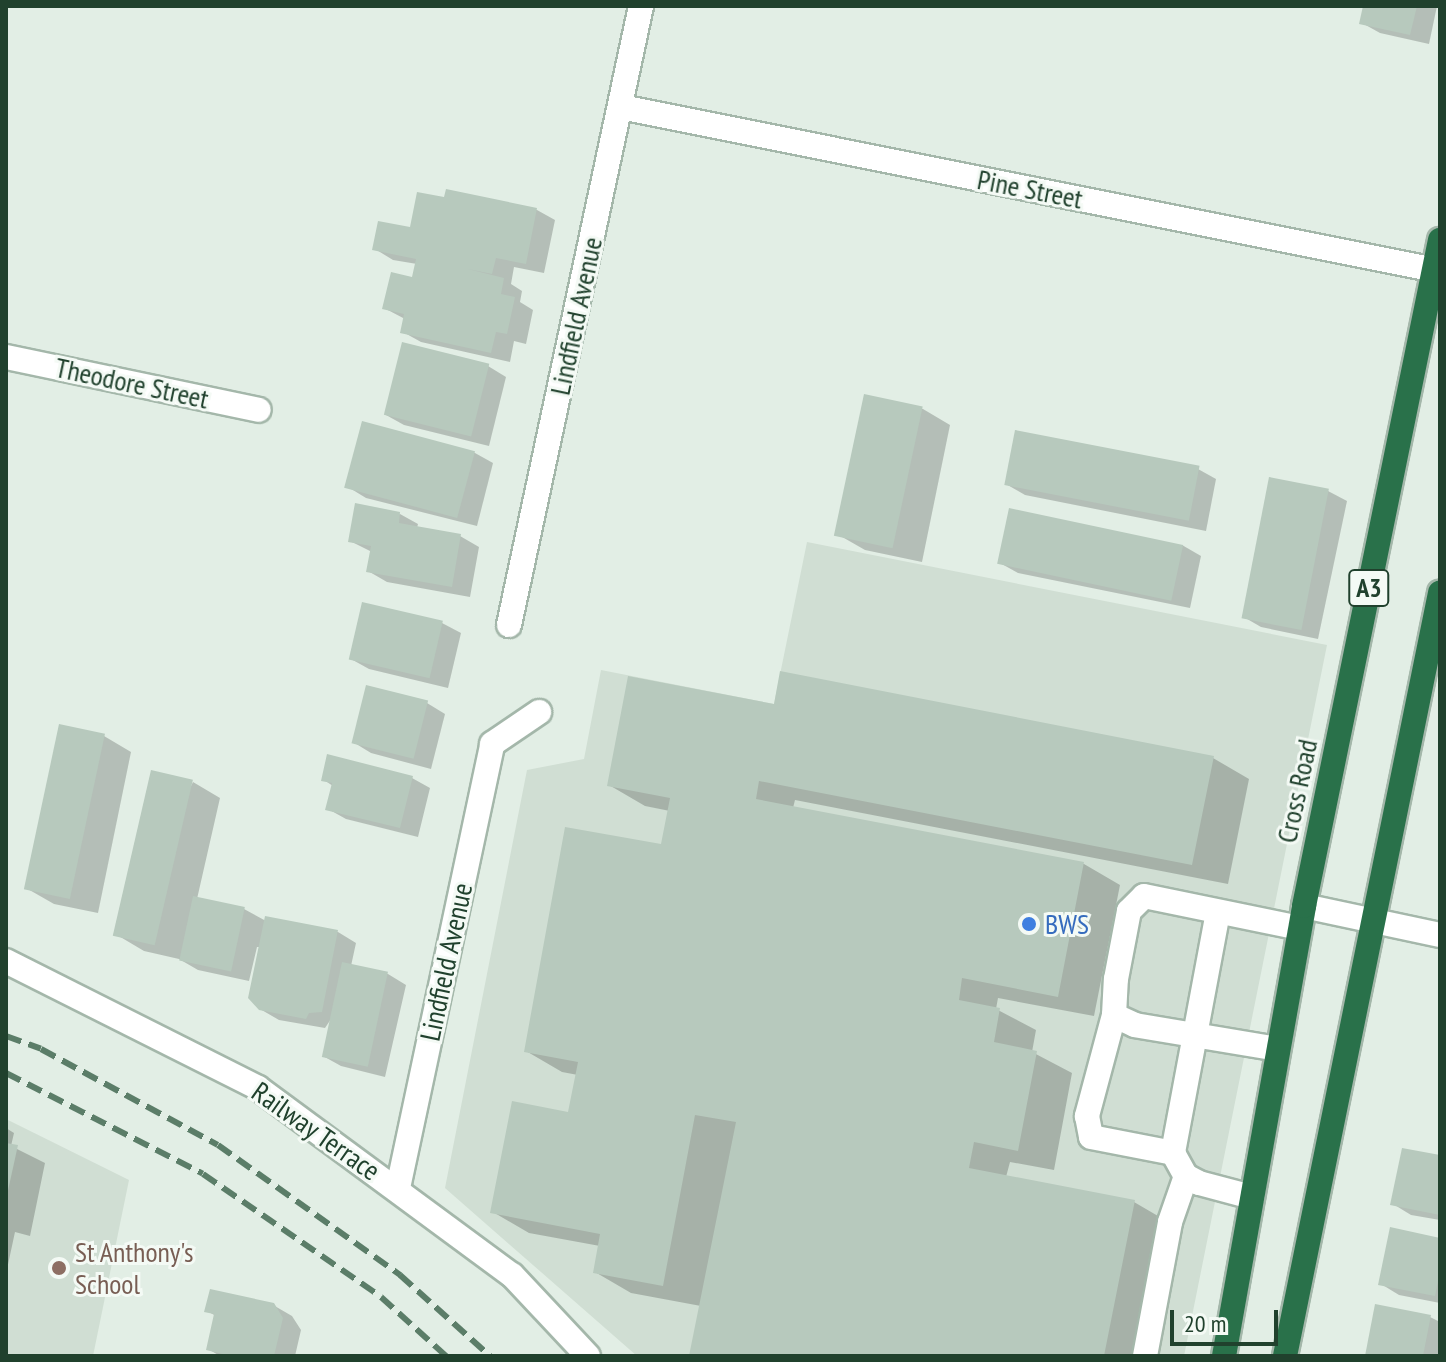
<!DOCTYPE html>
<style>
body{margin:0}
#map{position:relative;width:1446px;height:1362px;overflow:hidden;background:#e2eee5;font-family:"PT Sans Narrow",sans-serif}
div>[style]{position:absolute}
.built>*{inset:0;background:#d0ded3}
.shadow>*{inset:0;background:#0003}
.building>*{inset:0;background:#b7c9bd;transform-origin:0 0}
.roads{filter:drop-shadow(2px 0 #a4b7aa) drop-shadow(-2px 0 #a4b7aa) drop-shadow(0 2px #a4b7aa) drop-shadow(0 -2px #a4b7aa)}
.minor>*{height:24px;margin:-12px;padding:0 12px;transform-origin:12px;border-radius:12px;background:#fff}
.highway>*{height:24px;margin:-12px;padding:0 12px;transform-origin:12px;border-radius:12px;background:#29714a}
.rail>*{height:6px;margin-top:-3px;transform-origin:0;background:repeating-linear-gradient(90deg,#5b7d68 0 16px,transparent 0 24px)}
.dots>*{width:22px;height:22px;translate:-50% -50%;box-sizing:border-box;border:4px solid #f4faf5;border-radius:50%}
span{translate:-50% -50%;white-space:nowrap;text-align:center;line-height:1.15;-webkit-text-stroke:6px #f4faf5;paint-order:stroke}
.shield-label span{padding:2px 6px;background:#f4faf5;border:2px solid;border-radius:6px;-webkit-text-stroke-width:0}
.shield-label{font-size:26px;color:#20412d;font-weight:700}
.street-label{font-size:28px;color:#20412d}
.shop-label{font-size:28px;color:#366cbe}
.left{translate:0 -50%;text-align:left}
.education-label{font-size:28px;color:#785e54}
.frame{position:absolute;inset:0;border:8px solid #20412d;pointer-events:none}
.scale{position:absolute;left:1170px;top:1310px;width:108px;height:36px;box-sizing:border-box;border:4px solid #20412d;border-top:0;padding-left:10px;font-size:24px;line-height:28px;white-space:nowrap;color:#20412d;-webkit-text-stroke:6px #f4faf5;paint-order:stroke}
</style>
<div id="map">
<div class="built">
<div style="clip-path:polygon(807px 542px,1327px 645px,1184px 1356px,637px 1356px,445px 1188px,527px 770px,584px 759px,601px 670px,774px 704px)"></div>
<div style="clip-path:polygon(6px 1119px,129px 1180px,93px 1356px,6px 1356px)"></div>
</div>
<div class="shadow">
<div style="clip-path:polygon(1365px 6px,1437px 6px,1429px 44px,1380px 33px,1362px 23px)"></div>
<div style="clip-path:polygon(447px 192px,537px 210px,555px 220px,544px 273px,514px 267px,511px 284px,522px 291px,520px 302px,533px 310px,526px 344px,514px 341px,510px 362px,421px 342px,403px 332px,405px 319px,384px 308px,413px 279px,417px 264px,393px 260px,375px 249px,412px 230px,445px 199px)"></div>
<div style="clip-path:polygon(488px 366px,506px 377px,489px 446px,404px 425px,386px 415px)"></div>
<div style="clip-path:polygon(866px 397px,923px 409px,950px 425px,922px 562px,865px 550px,837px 534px)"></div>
<div style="clip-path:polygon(363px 424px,475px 453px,493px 463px,477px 526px,366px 498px,348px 487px)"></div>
<div style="clip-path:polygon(1198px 469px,1216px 479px,1206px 531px,1025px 495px,1006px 484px)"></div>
<div style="clip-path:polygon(1328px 491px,1347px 501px,1318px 639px,1261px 627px,1242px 616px)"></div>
<div style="clip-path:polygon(400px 514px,418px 524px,417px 528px,460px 536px,479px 547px,470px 597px,387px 582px,368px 571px,372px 552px,350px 541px)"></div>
<div style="clip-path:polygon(1182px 545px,1201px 556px,1190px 608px,1018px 573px,1000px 563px)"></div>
<div style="clip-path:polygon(442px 623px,461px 633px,448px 688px,369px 669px,351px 659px)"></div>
<div style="clip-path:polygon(427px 703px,445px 714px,431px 769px,371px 753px,353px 742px)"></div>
<div style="clip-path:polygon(775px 707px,1213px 758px,1249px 779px,1228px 884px,795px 800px,793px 808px,1084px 864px,1120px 885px,1094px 1016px,998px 998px,996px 1009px,1036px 1030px,1032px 1052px,1072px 1073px,1054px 1170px,1010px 1162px,1006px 1177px,1134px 1202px,1170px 1223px,1144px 1356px,691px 1356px,701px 1306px,631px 1293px,595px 1272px,600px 1246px,529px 1233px,493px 1212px,570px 1114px,578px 1075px,562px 1072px,526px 1051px,663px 847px,670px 811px,645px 806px,609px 785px)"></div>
<div style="clip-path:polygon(104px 736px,131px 752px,98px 913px,54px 904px,26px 888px)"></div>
<div style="clip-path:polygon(412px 778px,430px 788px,418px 837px,346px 819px,328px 809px,333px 786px,324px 780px)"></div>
<div style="clip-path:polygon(193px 782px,220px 798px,197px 899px,244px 909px,266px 921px,338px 932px,356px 943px,351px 966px,388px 974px,406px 985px,385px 1077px,341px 1066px,323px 1056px,331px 1019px,325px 1028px,279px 1020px,260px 1009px,260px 947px,257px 947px,249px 981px,198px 970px,179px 959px,144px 951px,117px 935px)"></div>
<div style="clip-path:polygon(6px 1128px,14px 1133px,11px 1146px,45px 1163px,30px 1236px,15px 1232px,6px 1274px)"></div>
<div style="clip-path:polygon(1440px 1157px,1440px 1220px,1411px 1215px,1393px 1204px)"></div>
<div style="clip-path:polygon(1440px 1240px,1440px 1303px,1399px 1295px,1381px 1284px)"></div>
<div style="clip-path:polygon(273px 1305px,292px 1316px,301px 1330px,295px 1356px,220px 1356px,208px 1349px,216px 1316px,207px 1311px)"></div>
<div style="clip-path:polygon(1430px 1317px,1440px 1322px,1440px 1356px,1367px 1356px)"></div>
</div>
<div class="building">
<div style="clip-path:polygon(1363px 6px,1417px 6px,1410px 35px,1359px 24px)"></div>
<div style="clip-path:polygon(446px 189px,537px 208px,526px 264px,496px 258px,492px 274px,468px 269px,504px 278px,501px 294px,515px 297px,507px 334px,496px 332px,491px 353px,400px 333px,404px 314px,382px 309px,391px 272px,412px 277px,416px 259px,372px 250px,378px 221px,410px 227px,417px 192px,444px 197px)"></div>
<div style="left:402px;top:342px;width:90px;height:75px;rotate:14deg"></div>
<div style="left:864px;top:394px;width:60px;height:145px;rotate:12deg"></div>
<div style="left:362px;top:421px;width:117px;height:69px;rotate:15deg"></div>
<div style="left:1015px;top:430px;width:188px;height:56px;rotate:11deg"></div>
<div style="left:1269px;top:477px;width:61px;height:144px;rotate:11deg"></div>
<div style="clip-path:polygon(355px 503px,400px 512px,399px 523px,461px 534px,452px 587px,366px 572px,371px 546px,348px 542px)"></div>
<div style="left:1009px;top:508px;width:178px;height:57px;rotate:12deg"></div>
<div style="left:362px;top:602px;width:83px;height:59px;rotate:13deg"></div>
<div style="clip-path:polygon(780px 671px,1214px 756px,1192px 865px,759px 781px,756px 799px,1084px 862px,1058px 997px,962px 978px,959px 1000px,1000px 1008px,994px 1042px,1037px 1051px,1018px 1151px,974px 1142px,969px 1168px,1135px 1200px,1104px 1356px,689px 1356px,736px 1122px,695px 1115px,663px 1286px,593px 1273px,600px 1234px,490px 1213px,512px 1101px,568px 1112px,578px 1062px,524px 1052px,565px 827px,661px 844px,670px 798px,607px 786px,628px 676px,774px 704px)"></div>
<div style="left:366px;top:685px;width:64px;height:60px;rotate:14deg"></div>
<div style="left:59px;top:724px;width:47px;height:169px;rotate:12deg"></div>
<div style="clip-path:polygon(327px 754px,413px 776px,400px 828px,325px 810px,332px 783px,321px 781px)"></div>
<div style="left:151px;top:770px;width:43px;height:170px;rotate:13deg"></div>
<div style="left:193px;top:896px;width:53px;height:66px;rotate:12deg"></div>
<div style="clip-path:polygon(265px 916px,338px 930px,322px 1012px,309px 1013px,306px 1019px,259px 1010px,248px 998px)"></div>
<div style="left:342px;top:962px;width:47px;height:97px;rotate:12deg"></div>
<div style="clip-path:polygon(6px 1143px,18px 1145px,7px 1195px,6px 1195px)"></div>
<div style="clip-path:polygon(1402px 1148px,1440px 1155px,1440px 1215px,1390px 1205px)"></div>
<div style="clip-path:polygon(1390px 1227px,1440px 1238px,1440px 1271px,1435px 1296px,1378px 1285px)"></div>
<div style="clip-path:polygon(210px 1289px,274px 1303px,283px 1318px,274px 1356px,231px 1356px,206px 1350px,214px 1314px,204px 1312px)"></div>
<div style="clip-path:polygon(1375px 1304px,1431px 1315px,1423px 1356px,1365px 1356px)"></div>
</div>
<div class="roads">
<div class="minor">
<div style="left:621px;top:107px;width:835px;rotate:11.32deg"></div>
<div style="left:6px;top:357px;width:258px;rotate:11.8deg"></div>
<div style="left:509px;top:625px;width:633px;rotate:-77.96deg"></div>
<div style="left:1304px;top:906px;width:139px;rotate:12deg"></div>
<div style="left:1218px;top:912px;width:245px;rotate:100.6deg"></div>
<div style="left:1173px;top:1153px;width:26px;rotate:61deg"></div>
<div style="left:1186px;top:1176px;width:15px;rotate:28deg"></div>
<div style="left:1199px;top:1183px;width:55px;rotate:14.8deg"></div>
<div style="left:6px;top:961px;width:282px;rotate:26.7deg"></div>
<div style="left:258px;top:1088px;width:315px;rotate:36.4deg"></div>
<div style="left:512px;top:1275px;width:111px;rotate:46.8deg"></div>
<div style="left:1114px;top:1015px;width:105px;rotate:105deg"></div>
<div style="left:1087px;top:1116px;width:21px;rotate:79deg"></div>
<div style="left:1091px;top:1137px;width:84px;rotate:11deg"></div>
<div style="left:1278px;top:1049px;width:145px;rotate:-170.5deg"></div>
<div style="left:1135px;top:1025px;width:23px;rotate:-155deg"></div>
<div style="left:1114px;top:1015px;width:36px;rotate:-87deg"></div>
<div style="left:1116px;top:979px;width:69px;rotate:-79.2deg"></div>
<div style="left:1129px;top:911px;width:21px;rotate:-45deg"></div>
<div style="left:1144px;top:896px;width:159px;rotate:11.6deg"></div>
<div style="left:398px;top:1188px;width:454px;rotate:-78deg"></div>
<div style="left:492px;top:744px;width:57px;rotate:-34.2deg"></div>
<div style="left:1145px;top:1356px;width:136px;rotate:-79.4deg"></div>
<div style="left:1170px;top:1222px;width:49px;rotate:-70.8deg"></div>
</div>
<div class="highway">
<div style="left:1224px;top:1356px;width:457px;rotate:-79.9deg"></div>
<div style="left:1304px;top:906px;width:680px;rotate:-78.46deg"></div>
<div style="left:1285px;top:1356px;width:779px;rotate:-78.52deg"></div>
</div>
</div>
<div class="rail">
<div style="left:6px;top:1036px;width:37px;rotate:20deg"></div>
<div style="left:41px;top:1049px;width:201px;rotate:28.5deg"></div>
<div style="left:218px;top:1145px;width:224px;rotate:35.5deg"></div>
<div style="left:400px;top:1275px;width:121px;rotate:42deg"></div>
<div style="left:6px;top:1073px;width:221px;rotate:27.1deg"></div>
<div style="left:203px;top:1174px;width:216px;rotate:34.6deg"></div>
<div style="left:381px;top:1297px;width:88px;rotate:42.2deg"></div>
</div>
<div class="dots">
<div style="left:1029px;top:924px;background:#3f7fe0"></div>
<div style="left:59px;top:1268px;background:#8d6e63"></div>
</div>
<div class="shield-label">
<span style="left:1369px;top:588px">A3</span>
</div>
<div class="street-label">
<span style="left:1030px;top:189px;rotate:11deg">Pine Street</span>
<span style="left:576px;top:316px;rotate:-78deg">Lindfield Avenue</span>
<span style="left:132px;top:383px;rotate:12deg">Theodore Street</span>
<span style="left:1297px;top:791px;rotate:-78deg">Cross Road</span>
<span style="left:446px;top:962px;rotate:-78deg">Lindfield Avenue</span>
<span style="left:316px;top:1131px;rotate:35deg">Railway Terrace</span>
</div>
<div class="shop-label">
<span class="left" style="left:1045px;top:924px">BWS</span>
</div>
<div class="education-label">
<span class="left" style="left:75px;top:1268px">St Anthony's<br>School</span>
</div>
<div class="frame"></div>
<div class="scale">20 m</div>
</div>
